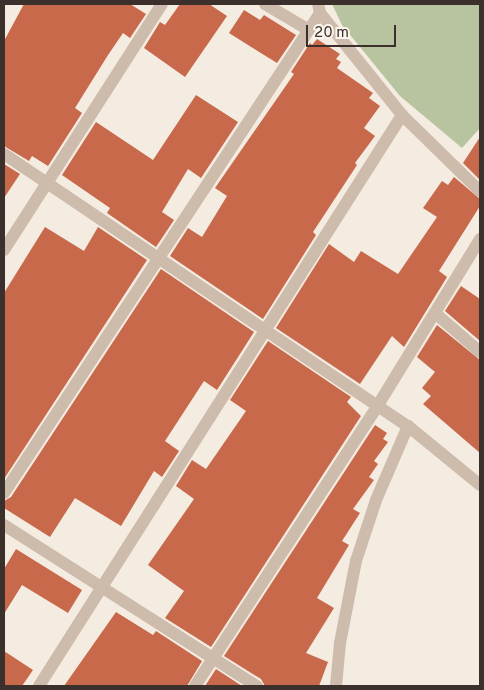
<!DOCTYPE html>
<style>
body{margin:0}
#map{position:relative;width:484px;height:690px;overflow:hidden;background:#f4ebe1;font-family:Overpass,sans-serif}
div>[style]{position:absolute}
.green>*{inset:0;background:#b8c4a0}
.building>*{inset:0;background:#c8694b}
.minor>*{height:12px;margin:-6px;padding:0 6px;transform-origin:6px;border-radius:6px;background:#cdbbac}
span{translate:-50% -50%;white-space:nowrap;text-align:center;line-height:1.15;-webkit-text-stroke:5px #fbf5ee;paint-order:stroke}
.frame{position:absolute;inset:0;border:5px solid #3b302b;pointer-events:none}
.scale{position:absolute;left:306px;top:25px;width:90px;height:22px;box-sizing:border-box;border:2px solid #3b302b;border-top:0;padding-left:6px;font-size:15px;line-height:18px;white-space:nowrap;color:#3b302b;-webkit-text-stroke:4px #fbf5ee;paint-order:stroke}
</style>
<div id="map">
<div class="green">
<div style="clip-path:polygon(480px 4px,480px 128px,462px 148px,400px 96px,342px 25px,332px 4px)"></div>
</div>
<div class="building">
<div style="clip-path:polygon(24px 4px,130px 4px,146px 14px,130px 38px,123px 33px,108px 55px,75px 108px,82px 113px,48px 166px,32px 156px,29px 161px,4px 146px,4px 41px)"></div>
<div style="clip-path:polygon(180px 4px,209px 4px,227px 16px,185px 77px,144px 48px,160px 22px,165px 25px)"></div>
<div style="clip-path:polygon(244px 10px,260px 20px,264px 15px,296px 35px,277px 63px,229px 33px)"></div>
<div style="clip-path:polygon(317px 39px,340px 54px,336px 59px,341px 62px,337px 68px,373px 93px,369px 98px,380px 106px,364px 128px,375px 136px,355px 163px,357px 165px,313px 232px,316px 235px,263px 319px,170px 256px,188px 228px,202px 237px,227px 196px,215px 188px,294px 74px,291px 72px,310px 43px,312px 45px)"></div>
<div style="clip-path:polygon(196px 95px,238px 122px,201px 178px,188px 169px,162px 212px,174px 220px,156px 247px,107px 213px,110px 208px,62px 175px,96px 122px,153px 160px)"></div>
<div style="clip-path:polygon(480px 137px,480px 180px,463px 163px)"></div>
<div style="clip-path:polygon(4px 164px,20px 174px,4px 198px)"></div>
<div style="clip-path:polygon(454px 177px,480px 199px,480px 206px,439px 271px,447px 277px,404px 347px,392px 336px,360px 384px,276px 328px,329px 244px,354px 262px,361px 251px,398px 274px,437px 217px,423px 208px,442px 181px,448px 185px)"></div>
<div style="clip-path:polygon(45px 227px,84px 251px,98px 227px,147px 260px,4px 479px,4px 293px)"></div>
<div style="clip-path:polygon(161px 269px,254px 332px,217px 390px,204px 381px,165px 441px,179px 451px,162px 477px,154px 471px,121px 526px,75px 498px,50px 537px,4px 508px,4px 501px,11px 497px)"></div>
<div style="clip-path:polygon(461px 286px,480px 299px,480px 341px,445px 311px)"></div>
<div style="clip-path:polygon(437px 325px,480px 360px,480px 453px,423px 404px,431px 396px,422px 388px,435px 372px,417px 357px)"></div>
<div style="clip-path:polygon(268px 341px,351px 397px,347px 402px,361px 416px,211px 647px,165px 618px,184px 591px,148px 565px,194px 499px,176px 486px,192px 460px,206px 469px,246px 411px,230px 400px)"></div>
<div style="clip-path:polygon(375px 425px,387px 433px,383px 439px,388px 442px,374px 461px,378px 464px,369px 477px,374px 480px,353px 509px,360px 513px,342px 541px,349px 545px,317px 598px,334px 608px,306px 653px,328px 662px,319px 686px,265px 686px,261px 679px,224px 656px)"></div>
<div style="clip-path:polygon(16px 549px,82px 590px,68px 613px,22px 585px,4px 614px,4px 569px)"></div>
<div style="clip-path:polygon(116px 612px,153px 635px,156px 631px,202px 661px,187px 686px,64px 686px)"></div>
<div style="clip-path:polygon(4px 651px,33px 670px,22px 686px,4px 686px)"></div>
<div style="clip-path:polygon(216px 669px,242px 686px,205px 686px)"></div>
</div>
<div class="minor">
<div style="left:265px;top:4px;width:51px;rotate:30.6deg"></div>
<div style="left:318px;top:4px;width:9px;rotate:77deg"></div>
<div style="left:320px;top:13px;width:131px;rotate:51.2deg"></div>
<div style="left:402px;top:115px;width:109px;rotate:44.3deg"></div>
<div style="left:4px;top:154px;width:487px;rotate:34deg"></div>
<div style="left:408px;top:426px;width:93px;rotate:39.3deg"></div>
<div style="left:4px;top:250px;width:292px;rotate:-57.3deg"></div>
<div style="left:435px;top:313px;width:60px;rotate:40.9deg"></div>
<div style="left:4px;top:493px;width:575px;rotate:-56.64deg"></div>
<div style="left:4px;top:525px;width:300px;rotate:32.5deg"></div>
<div style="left:39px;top:686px;width:677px;rotate:-57.55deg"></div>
<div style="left:195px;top:686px;width:335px;rotate:-56.9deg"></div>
<div style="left:378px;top:405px;width:195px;rotate:-58.4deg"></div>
<div style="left:336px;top:686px;width:43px;rotate:-84.7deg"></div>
<div style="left:340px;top:643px;width:84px;rotate:-79deg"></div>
<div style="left:356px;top:561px;width:64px;rotate:-71.8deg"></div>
<div style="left:376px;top:500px;width:81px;rotate:-66.6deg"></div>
</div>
<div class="frame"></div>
<div class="scale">20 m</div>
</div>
